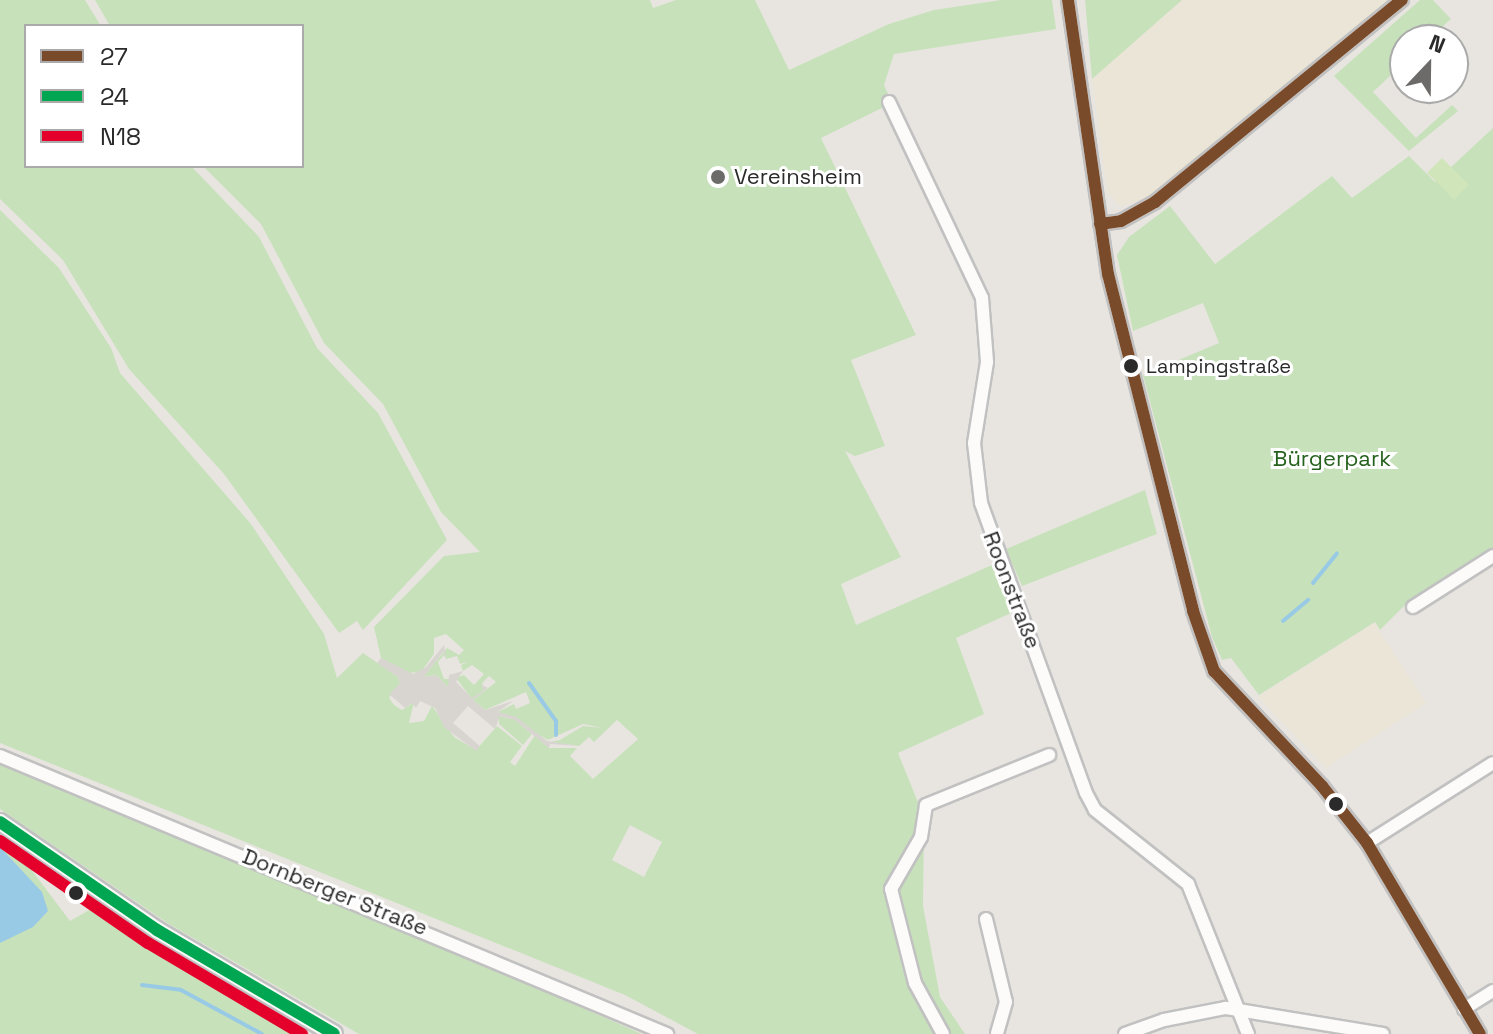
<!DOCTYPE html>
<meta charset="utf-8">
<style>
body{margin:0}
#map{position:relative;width:1493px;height:1034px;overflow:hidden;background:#e8e5e0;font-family:"Space Grotesk",sans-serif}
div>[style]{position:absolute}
.education>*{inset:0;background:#eae5d6}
.green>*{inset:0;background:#c7e1bb}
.pitch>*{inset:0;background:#d0e5b9;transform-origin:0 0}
.plaza>*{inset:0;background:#d8d5d0}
.water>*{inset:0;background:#98cae5}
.stream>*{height:4px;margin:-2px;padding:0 2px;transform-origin:2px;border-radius:2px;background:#98cae5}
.roads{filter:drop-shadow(2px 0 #c1c1c1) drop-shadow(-2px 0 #c1c1c1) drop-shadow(0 2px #c1c1c1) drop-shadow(0 -2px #c1c1c1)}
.street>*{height:12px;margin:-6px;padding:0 6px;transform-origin:6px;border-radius:6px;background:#fcfbfa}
.secondary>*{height:16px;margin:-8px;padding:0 8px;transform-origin:8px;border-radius:8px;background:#fcfbfa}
.bus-1>*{height:12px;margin:-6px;padding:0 6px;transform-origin:6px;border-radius:6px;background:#7a4b2a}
.bus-2>*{height:12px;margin:-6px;padding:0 6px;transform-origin:6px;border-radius:6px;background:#00a651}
.bus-3>*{height:12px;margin:-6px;padding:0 6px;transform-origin:6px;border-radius:6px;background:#e4002b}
.dots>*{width:22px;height:22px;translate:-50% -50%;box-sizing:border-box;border:4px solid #fff;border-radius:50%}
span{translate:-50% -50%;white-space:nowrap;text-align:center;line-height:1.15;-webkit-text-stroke:6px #fff;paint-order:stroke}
.bus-label{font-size:20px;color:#2a2a2a}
.left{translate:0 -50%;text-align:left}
.poi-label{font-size:22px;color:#2a2a2a}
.park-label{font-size:22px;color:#26621e}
.street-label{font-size:22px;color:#2a2a2a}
.legend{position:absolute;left:24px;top:24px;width:280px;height:144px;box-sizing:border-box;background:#fff;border:2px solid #aaa;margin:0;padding:10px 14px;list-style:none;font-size:24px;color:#2a2a2a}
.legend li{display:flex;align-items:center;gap:16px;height:40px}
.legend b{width:40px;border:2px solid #aaa}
.north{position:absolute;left:1389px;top:24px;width:80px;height:80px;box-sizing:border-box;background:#fff;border:2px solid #aaa;border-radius:50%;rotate:22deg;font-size:22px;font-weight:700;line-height:32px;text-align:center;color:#2a2a2a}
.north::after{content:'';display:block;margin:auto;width:28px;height:36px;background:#6c6b6a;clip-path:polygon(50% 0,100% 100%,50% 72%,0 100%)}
</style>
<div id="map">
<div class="education">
<div style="clip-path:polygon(1182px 0,1392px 0,1152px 196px,1120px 207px,1107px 191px,1092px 79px)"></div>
<div style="clip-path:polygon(1374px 623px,1426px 703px,1326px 768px,1258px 697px)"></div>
</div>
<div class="green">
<div style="clip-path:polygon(0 0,85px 0,101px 26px,26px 26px,26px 166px,191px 166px,259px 237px,317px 348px,378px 413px,447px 540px,363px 630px,357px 621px,339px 633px,224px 474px,129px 369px,63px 260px,0 199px)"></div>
<div style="clip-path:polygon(evenodd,95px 0,650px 0,653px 8px,676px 0,755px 0,789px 70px,889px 24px,934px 10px,1001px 0,1052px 0,1056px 29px,894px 54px,884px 85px,892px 103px,821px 138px,916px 335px,851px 360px,885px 446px,855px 456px,845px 451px,901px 557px,841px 584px,856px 625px,992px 565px,1011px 613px,956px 638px,984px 714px,898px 753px,924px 817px,923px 906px,940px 997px,965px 1034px,698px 1034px,625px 995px,0 743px,0 210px,59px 268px,111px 348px,120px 373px,251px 524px,324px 634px,337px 678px,363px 653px,398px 677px,400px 683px,389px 698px,394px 705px,402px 710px,414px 702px,409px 723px,424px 721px,432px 706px,454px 737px,476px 750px,497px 726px,522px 746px,510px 762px,515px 766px,535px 735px,549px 748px,577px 748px,570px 756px,593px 779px,638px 739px,617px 720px,594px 742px,589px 737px,579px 746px,550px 742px,560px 740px,583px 726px,603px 728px,583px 724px,548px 740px,498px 712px,514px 704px,516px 709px,530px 703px,526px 692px,485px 710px,473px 700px,496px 682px,489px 676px,482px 683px,484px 690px,472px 699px,456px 678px,464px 675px,474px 685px,484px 674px,472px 665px,463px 671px,461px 665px,468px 662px,460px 664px,457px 656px,446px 659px,444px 655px,438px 662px,444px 679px,450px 679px,448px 687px,436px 675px,423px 677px,447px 648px,459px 655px,464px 650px,446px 634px,434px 638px,434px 654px,421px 672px,405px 673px,381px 658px,374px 627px,444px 556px,480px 552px,441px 512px,383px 404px,324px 343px,261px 224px,203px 166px,302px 166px,302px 26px,110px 26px,95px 0,630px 825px,662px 842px,644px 877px,612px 860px,630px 825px)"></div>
<div style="clip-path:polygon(1085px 0,1182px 0,1092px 79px)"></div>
<div style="clip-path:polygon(1420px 0,1433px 0,1451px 19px,1428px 40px,1405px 40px,1405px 62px,1373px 92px,1416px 138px,1452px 105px,1458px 111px,1409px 151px,1334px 76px)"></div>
<div style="clip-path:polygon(1493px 128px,1493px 549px,1410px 600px,1380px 630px,1375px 622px,1259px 695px,1231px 658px,1222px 660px,1212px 637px,1143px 375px,1219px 343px,1203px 303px,1133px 331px,1117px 255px,1129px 237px,1170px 206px,1215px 264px,1332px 176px,1352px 198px,1409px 156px,1435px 182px)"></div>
<div style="clip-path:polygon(1145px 490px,1157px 534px,1022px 586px,1006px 549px)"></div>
<div style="clip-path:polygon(499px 716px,515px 720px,532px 734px,523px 745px,499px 724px)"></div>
<div style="clip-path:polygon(0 763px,364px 912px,642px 1034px,359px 1034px,169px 924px,0 809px)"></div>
<div style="clip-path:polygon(0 838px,15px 848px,70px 921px,91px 909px,304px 1034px,0 1034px)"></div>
</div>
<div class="pitch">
<div style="left:1442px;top:158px;width:38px;height:21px;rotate:45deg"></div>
</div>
<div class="plaza">
<div style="clip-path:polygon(444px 645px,446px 659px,443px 652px,424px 677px,436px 675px,448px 687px,449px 675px,463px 671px,456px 682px,472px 698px,484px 690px,481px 686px,488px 676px,482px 685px,488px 688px,473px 700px,485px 710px,513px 701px,498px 712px,516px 717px,547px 741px,579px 746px,550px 744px,549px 748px,515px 720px,500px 716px,495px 729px,468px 706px,453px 723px,480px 746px,476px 751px,444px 727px,435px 708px,420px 701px,416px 708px,412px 703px,405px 708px,389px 694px,400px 683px,398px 677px,377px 663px,381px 658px,413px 674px,426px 667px)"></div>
</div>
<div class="water">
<div style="clip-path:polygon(0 847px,42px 892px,48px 911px,33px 927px,0 943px)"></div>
</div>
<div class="stream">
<div style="left:1313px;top:583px;width:38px;rotate:-51deg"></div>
<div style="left:1283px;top:621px;width:33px;rotate:-40deg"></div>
<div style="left:529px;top:683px;width:47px;rotate:54.6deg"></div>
<div style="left:556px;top:721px;width:14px;rotate:90deg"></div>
<div style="left:142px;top:985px;width:39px;rotate:7deg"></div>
<div style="left:181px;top:990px;width:92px;rotate:28.5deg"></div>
</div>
<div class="roads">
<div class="street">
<div style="left:1068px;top:0;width:277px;rotate:81.7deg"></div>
<div style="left:1108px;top:274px;width:348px;rotate:75.8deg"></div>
<div style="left:1193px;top:611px;width:64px;rotate:70.7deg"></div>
<div style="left:1214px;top:671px;width:158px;rotate:46.8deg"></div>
<div style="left:1322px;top:786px;width:73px;rotate:51.7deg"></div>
<div style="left:1367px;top:843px;width:222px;rotate:59.4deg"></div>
<div style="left:889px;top:102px;width:217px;rotate:64.6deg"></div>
<div style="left:982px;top:298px;width:64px;rotate:85.5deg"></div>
<div style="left:987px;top:362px;width:82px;rotate:99.1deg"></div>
<div style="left:974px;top:443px;width:60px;rotate:83.3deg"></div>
<div style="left:981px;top:503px;width:308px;rotate:70.1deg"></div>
<div style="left:1086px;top:793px;width:19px;rotate:62deg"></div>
<div style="left:1095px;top:810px;width:119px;rotate:38.5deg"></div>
<div style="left:1188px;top:884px;width:162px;rotate:68.2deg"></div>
<div style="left:1100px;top:224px;width:21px;rotate:-8deg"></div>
<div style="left:1121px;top:221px;width:39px;rotate:-29deg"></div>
<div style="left:1155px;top:202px;width:319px;rotate:-39.3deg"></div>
<div style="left:1413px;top:607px;width:95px;rotate:-32.5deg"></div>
<div style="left:0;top:756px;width:723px;rotate:22.63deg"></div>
<div style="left:1367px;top:843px;width:149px;rotate:-32.4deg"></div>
<div style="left:986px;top:919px;width:85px;rotate:76.5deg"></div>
<div style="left:1006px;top:1002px;width:33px;rotate:106deg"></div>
<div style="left:1464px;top:1009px;width:34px;rotate:-32deg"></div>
<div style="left:943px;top:1034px;width:58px;rotate:-118.8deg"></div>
<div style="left:915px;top:983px;width:97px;rotate:-104.3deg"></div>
<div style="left:891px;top:889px;width:60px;rotate:-60deg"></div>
<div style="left:921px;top:837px;width:32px;rotate:-81deg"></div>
<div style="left:926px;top:805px;width:133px;rotate:-22.1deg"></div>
<div style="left:1125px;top:1034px;width:41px;rotate:-19.7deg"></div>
<div style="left:1164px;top:1020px;width:63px;rotate:-11deg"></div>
<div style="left:1226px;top:1008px;width:159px;rotate:9.4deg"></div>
</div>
<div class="secondary">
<div style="left:0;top:822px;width:191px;rotate:34.5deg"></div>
<div style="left:157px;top:930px;width:205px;rotate:30.4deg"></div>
</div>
</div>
<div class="bus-1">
<div style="left:1068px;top:0;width:277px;rotate:81.7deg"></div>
<div style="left:1108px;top:274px;width:348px;rotate:75.8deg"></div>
<div style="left:1193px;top:611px;width:64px;rotate:70.7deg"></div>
<div style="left:1214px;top:671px;width:158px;rotate:46.8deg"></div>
<div style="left:1322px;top:786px;width:73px;rotate:51.7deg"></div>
<div style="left:1367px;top:843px;width:222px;rotate:59.4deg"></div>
<div style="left:1100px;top:224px;width:21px;rotate:-8deg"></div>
<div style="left:1121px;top:221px;width:39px;rotate:-29deg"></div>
<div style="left:1155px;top:202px;width:319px;rotate:-39.3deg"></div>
</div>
<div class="bus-2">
<div style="left:0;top:822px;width:191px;rotate:34.5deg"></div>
<div style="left:157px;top:930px;width:205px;rotate:30.4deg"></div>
</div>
<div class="bus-3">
<div style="left:0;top:841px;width:180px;rotate:34.6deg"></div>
<div style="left:148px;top:943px;width:179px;rotate:30.6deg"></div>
</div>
<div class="dots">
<div style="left:718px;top:177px;background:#6c6b6a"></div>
<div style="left:1131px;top:366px;background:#2a2a2a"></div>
<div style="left:1336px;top:804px;background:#2a2a2a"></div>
<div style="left:76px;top:893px;background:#2a2a2a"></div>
</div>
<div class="bus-label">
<span class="left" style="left:1146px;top:366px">Lampingstraße</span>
</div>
<div class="poi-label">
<span class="left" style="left:734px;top:177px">Vereinsheim</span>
</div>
<div class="park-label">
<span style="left:1332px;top:459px">Bürgerpark</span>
</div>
<div class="street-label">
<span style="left:1012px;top:590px;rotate:69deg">Roonstraße</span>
<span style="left:335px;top:892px;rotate:22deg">Dornberger Straße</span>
</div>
<ul class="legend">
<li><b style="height:10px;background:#7a4b2a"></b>27</li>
<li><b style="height:10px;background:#00a651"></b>24</li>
<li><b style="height:10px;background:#e4002b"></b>N18</li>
</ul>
<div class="north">N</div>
</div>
